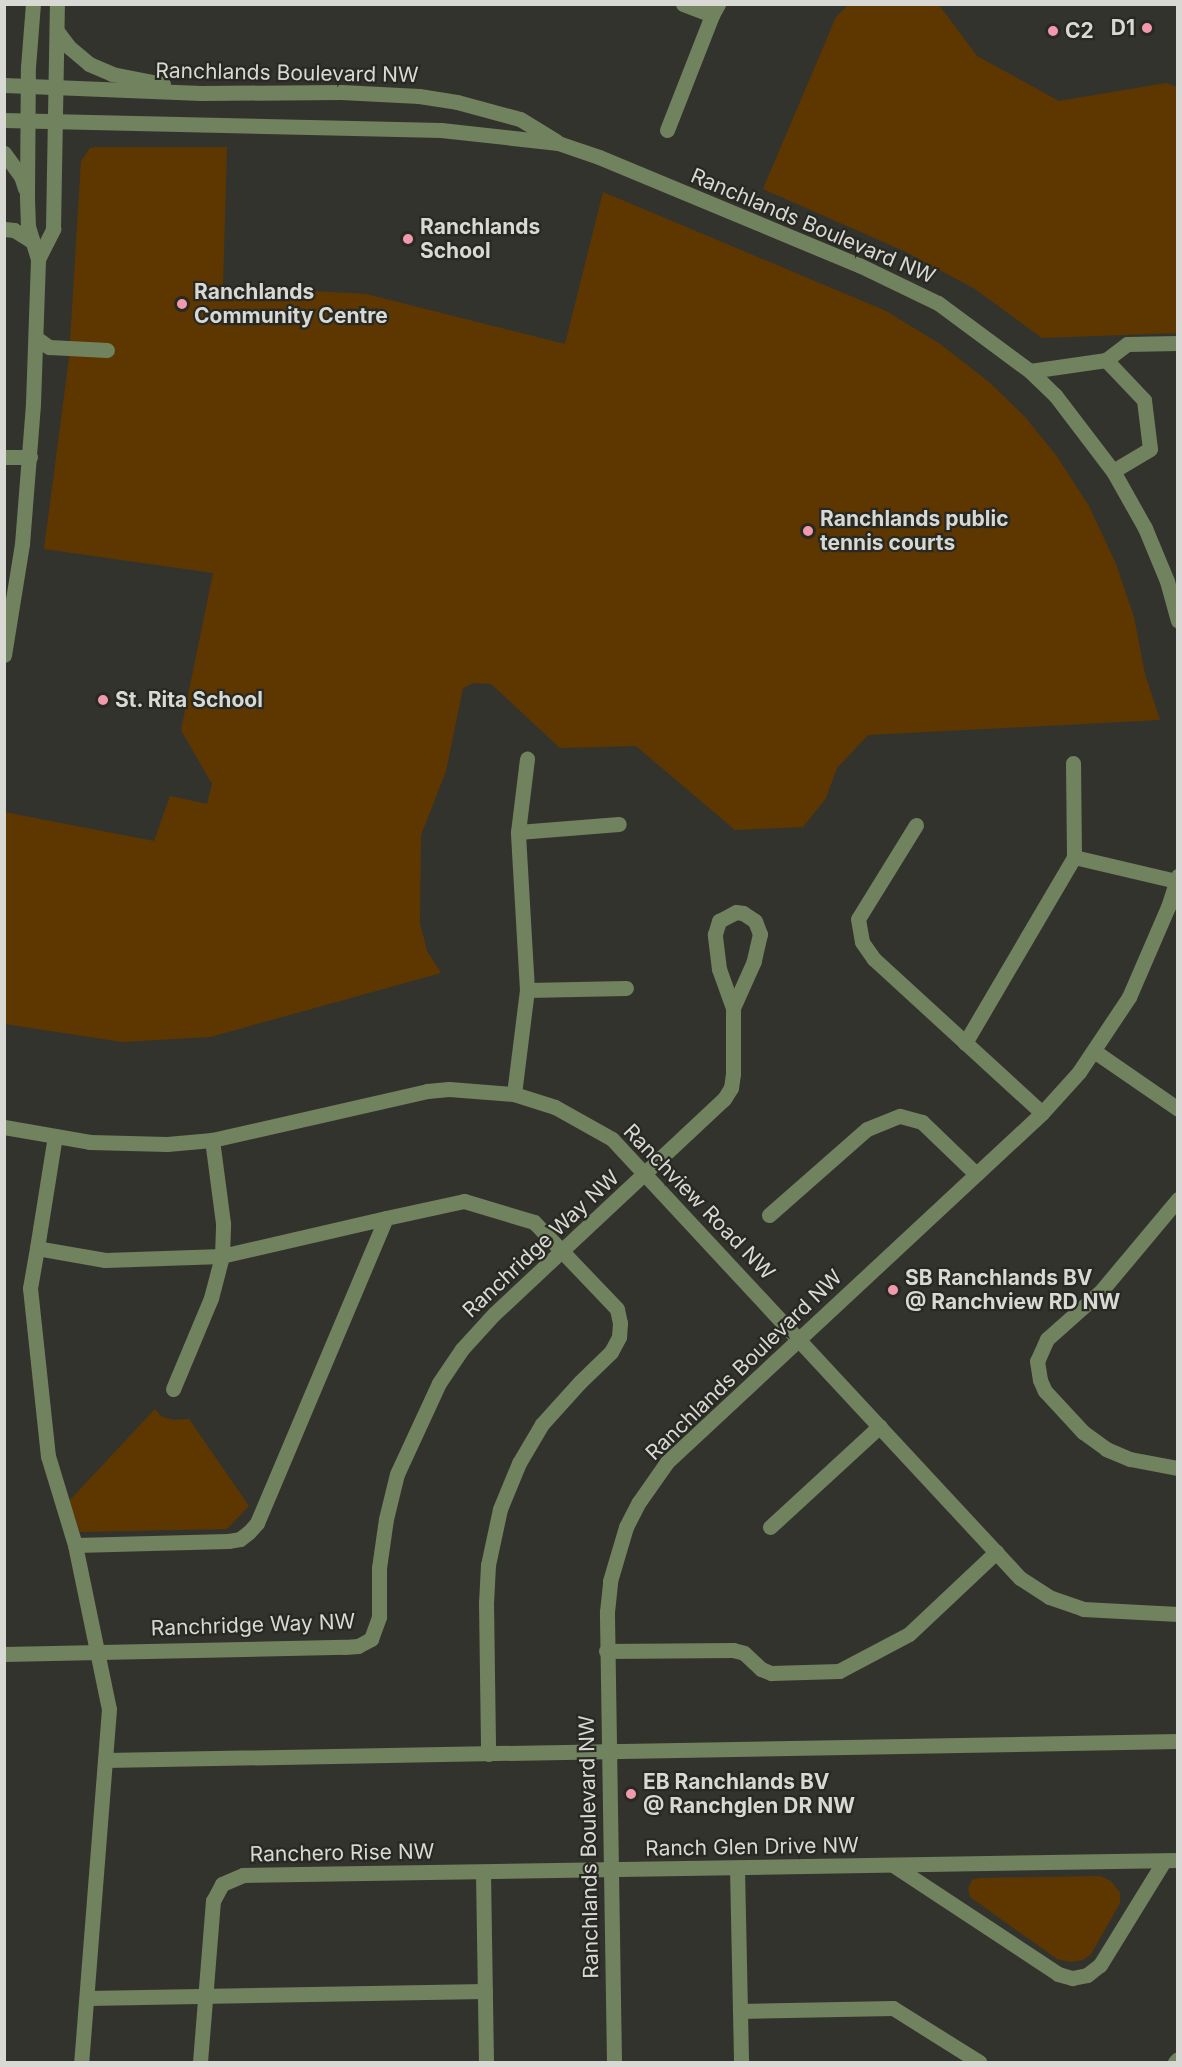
<!DOCTYPE html>
<style>
body{margin:0}
#map{position:relative;width:1182px;height:2067px;overflow:hidden;background:#33332d;font-family:Inter,sans-serif}
div>[style]{position:absolute}
.green>*{inset:0;background:#5e3700}
.minor>*{height:15px;margin:-7.5px;padding:0 7.5px;transform-origin:7.5px;border-radius:7.5px;background:#71825f}
.dots>*{width:16px;height:16px;translate:-50% -50%;box-sizing:border-box;border:3px solid #292923;border-radius:50%}
span{translate:-50% -50%;white-space:nowrap;text-align:center;line-height:1.15;-webkit-text-stroke:4.5px #292923;paint-order:stroke}
.poi-label{font-size:21px;color:#d8d8d4;font-weight:700}
.right{translate:-100% -50%;text-align:right}
.left{translate:0 -50%;text-align:left}
.street-label{font-size:21px;color:#d8d8d4}
.frame{position:absolute;inset:0;border:6px solid #d8d8d4;pointer-events:none}
</style>
<div id="map">
<div class="green">
<div style="clip-path:polygon(849px 4px,939px 5px,977px 56px,1059px 101px,1166px 83px,1177px 87px,1177px 333px,1042px 338px,975px 289px,906px 252px,763px 189px,836px 17px)"></div>
<div style="clip-path:polygon(96px 147px,227px 147px,223px 286px,366px 294px,565px 344px,603px 192px,886px 311px,940px 344px,989px 382px,1025px 417px,1056px 455px,1089px 506px,1116px 564px,1134px 617px,1145px 674px,1160px 720px,868px 735px,837px 768px,826px 798px,803px 827px,735px 830px,636px 746px,560px 748px,491px 684px,474px 683px,463px 688px,446px 771px,421px 835px,420px 923px,427px 951px,441px 973px,210px 1037px,122px 1042px,5px 1024px,4px 812px,154px 841px,170px 796px,207px 804px,212px 784px,181px 730px,213px 573px,44px 549px,69px 358px,81px 161px,90px 148px)"></div>
<div style="clip-path:polygon(155px 1409px,162px 1417px,174px 1420px,189px 1419px,249px 1506px,227px 1529px,80px 1532px,69px 1501px)"></div>
<div style="clip-path:polygon(1100px 1876px,1111px 1881px,1120px 1893px,1120px 1903px,1091px 1954px,1083px 1960px,1070px 1962px,1057px 1959px,970px 1897px,968px 1888px,972px 1880px,979px 1878px)"></div>
</div>
<div class="minor">
<div style="left:683px;top:4px;width:31px;rotate:21deg"></div>
<div style="left:712px;top:15px;width:13px;rotate:-61deg"></div>
<div style="left:57px;top:31px;width:20px;rotate:53deg"></div>
<div style="left:69px;top:47px;width:26px;rotate:40deg"></div>
<div style="left:89px;top:64px;width:25px;rotate:23deg"></div>
<div style="left:112px;top:74px;width:52px;rotate:11.1deg"></div>
<div style="left:4px;top:85px;width:197px;rotate:2.3deg"></div>
<div style="left:201px;top:93px;width:140px;rotate:-0.4deg"></div>
<div style="left:341px;top:92px;width:78px;rotate:2.9deg"></div>
<div style="left:419px;top:96px;width:38px;rotate:9deg"></div>
<div style="left:457px;top:102px;width:65px;rotate:15.1deg"></div>
<div style="left:520px;top:119px;width:42px;rotate:31.4deg"></div>
<div style="left:4px;top:120px;width:437px;rotate:1.3deg"></div>
<div style="left:441px;top:130px;width:118px;rotate:6.3deg"></div>
<div style="left:558px;top:143px;width:43px;rotate:18.9deg"></div>
<div style="left:599px;top:157px;width:282px;rotate:22.6deg"></div>
<div style="left:859px;top:265px;width:88px;rotate:25.7deg"></div>
<div style="left:938px;top:303px;width:114px;rotate:36.5deg"></div>
<div style="left:1030px;top:371px;width:35px;rotate:44deg"></div>
<div style="left:1055px;top:395px;width:96px;rotate:52.7deg"></div>
<div style="left:1113px;top:471px;width:65px;rotate:60.7deg"></div>
<div style="left:1145px;top:528px;width:57px;rotate:67.5deg"></div>
<div style="left:1167px;top:581px;width:41px;rotate:74.6deg"></div>
<div style="left:667px;top:130px;width:123px;rotate:-68.6deg"></div>
<div style="left:4px;top:153px;width:29px;rotate:54deg"></div>
<div style="left:21px;top:176px;width:13px;rotate:72deg"></div>
<div style="left:4px;top:229px;width:10px;rotate:6deg"></div>
<div style="left:14px;top:230px;width:22px;rotate:32deg"></div>
<div style="left:38px;top:259px;width:34px;rotate:-63deg"></div>
<div style="left:53px;top:229px;width:225px;rotate:-89deg"></div>
<div style="left:36px;top:338px;width:16px;rotate:35deg"></div>
<div style="left:49px;top:347px;width:58px;rotate:3deg"></div>
<div style="left:1106px;top:360px;width:26px;rotate:-37deg"></div>
<div style="left:1127px;top:344px;width:51px;rotate:-1.1deg"></div>
<div style="left:1030px;top:371px;width:77px;rotate:-8.2deg"></div>
<div style="left:1106px;top:360px;width:55px;rotate:46.5deg"></div>
<div style="left:1144px;top:400px;width:49px;rotate:83deg"></div>
<div style="left:1150px;top:449px;width:43px;rotate:149.3deg"></div>
<div style="left:4px;top:457px;width:26px"></div>
<div style="left:4px;top:655px;width:112px;rotate:-80.8deg"></div>
<div style="left:22px;top:544px;width:141px;rotate:-85.5deg"></div>
<div style="left:33px;top:403px;width:144px;rotate:-88deg"></div>
<div style="left:38px;top:259px;width:34px;rotate:-107deg"></div>
<div style="left:28px;top:227px;width:31px;rotate:-92deg"></div>
<div style="left:27px;top:196px;width:129px;rotate:-89.6deg"></div>
<div style="left:28px;top:67px;width:63px;rotate:-85.5deg"></div>
<div style="left:916px;top:825px;width:110px;rotate:121.7deg"></div>
<div style="left:858px;top:919px;width:23px;rotate:80deg"></div>
<div style="left:862px;top:942px;width:21px;rotate:55deg"></div>
<div style="left:874px;top:959px;width:228px;rotate:42.5deg"></div>
<div style="left:518px;top:832px;width:101px;rotate:-4.5deg"></div>
<div style="left:1074px;top:857px;width:105px;rotate:13.2deg"></div>
<div style="left:527px;top:990px;width:99px;rotate:-1.2deg"></div>
<div style="left:965px;top:1043px;width:216px;rotate:-59.6deg"></div>
<div style="left:1074px;top:857px;width:94px;rotate:-90.6deg"></div>
<div style="left:1094px;top:1051px;width:102px;rotate:34.6deg"></div>
<div style="left:514px;top:1094px;width:105px;rotate:-82.9deg"></div>
<div style="left:527px;top:990px;width:158px;rotate:-93.3deg"></div>
<div style="left:518px;top:832px;width:74px;rotate:-83deg"></div>
<div style="left:4px;top:1127px;width:87px;rotate:9.9deg"></div>
<div style="left:90px;top:1142px;width:77px;rotate:1.5deg"></div>
<div style="left:167px;top:1144px;width:45px;rotate:-5.1deg"></div>
<div style="left:212px;top:1140px;width:221px;rotate:-12.8deg"></div>
<div style="left:427px;top:1091px;width:22px;rotate:-5deg"></div>
<div style="left:449px;top:1089px;width:65px;rotate:4.4deg"></div>
<div style="left:514px;top:1094px;width:43px;rotate:17.6deg"></div>
<div style="left:555px;top:1107px;width:65px;rotate:29.3deg"></div>
<div style="left:612px;top:1139px;width:599px;rotate:47.1deg"></div>
<div style="left:1020px;top:1578px;width:35px;rotate:33deg"></div>
<div style="left:1049px;top:1597px;width:36px;rotate:19deg"></div>
<div style="left:1083px;top:1609px;width:95px;rotate:3deg"></div>
<div style="left:1178px;top:1199px;width:120px;rotate:129.9deg"></div>
<div style="left:1101px;top:1291px;width:72px;rotate:138.4deg"></div>
<div style="left:1047px;top:1339px;width:24px;rotate:114deg"></div>
<div style="left:1037px;top:1361px;width:19px;rotate:81deg"></div>
<div style="left:1040px;top:1380px;width:12px;rotate:66deg"></div>
<div style="left:1045px;top:1391px;width:56px;rotate:47.2deg"></div>
<div style="left:1083px;top:1432px;width:29px;rotate:36deg"></div>
<div style="left:1106px;top:1449px;width:26px;rotate:23deg"></div>
<div style="left:1130px;top:1459px;width:49px;rotate:10.6deg"></div>
<div style="left:769px;top:1215px;width:130px;rotate:-41.3deg"></div>
<div style="left:867px;top:1129px;width:35px;rotate:-22deg"></div>
<div style="left:900px;top:1116px;width:23px;rotate:15deg"></div>
<div style="left:922px;top:1122px;width:75px;rotate:43.9deg"></div>
<div style="left:386px;top:1218px;width:80px;rotate:-12.3deg"></div>
<div style="left:464px;top:1201px;width:73px;rotate:16.7deg"></div>
<div style="left:534px;top:1222px;width:120px;rotate:46.3deg"></div>
<div style="left:617px;top:1309px;width:14px;rotate:78deg"></div>
<div style="left:620px;top:1323px;width:14px;rotate:94deg"></div>
<div style="left:619px;top:1337px;width:17px;rotate:118deg"></div>
<div style="left:611px;top:1352px;width:43px;rotate:135.9deg"></div>
<div style="left:580px;top:1382px;width:57px;rotate:132.1deg"></div>
<div style="left:542px;top:1424px;width:45px;rotate:120.5deg"></div>
<div style="left:519px;top:1463px;width:50px;rotate:112.4deg"></div>
<div style="left:500px;top:1509px;width:57px;rotate:102.1deg"></div>
<div style="left:488px;top:1565px;width:37px;rotate:93deg"></div>
<div style="left:486px;top:1602px;width:152px;rotate:89.2deg"></div>
<div style="left:37px;top:1248px;width:113px;rotate:-80.9deg"></div>
<div style="left:173px;top:1389px;width:99px;rotate:-67.3deg"></div>
<div style="left:211px;top:1298px;width:43px;rotate:-75.3deg"></div>
<div style="left:222px;top:1256px;width:33px;rotate:-88deg"></div>
<div style="left:223px;top:1223px;width:84px;rotate:-97.5deg"></div>
<div style="left:770px;top:1527px;width:149px;rotate:-42.6deg"></div>
<div style="left:75px;top:1545px;width:153px;rotate:-1.5deg"></div>
<div style="left:228px;top:1541px;width:12px;rotate:-9deg"></div>
<div style="left:240px;top:1539px;width:11px;rotate:-38deg"></div>
<div style="left:249px;top:1532px;width:12px;rotate:-48deg"></div>
<div style="left:257px;top:1523px;width:331px;rotate:-67.1deg"></div>
<div style="left:386px;top:1218px;width:168px;rotate:167deg"></div>
<div style="left:222px;top:1256px;width:117px;rotate:178deg"></div>
<div style="left:105px;top:1260px;width:69px;rotate:-170deg"></div>
<div style="left:37px;top:1248px;width:41px;rotate:99.9deg"></div>
<div style="left:30px;top:1288px;width:169px;rotate:83.9deg"></div>
<div style="left:48px;top:1456px;width:93px;rotate:73.1deg"></div>
<div style="left:75px;top:1545px;width:167px;rotate:78.3deg"></div>
<div style="left:109px;top:1709px;width:354px;rotate:94.5deg"></div>
<div style="left:606px;top:1651px;width:127px;rotate:-0.5deg"></div>
<div style="left:733px;top:1650px;width:11px;rotate:15deg"></div>
<div style="left:744px;top:1653px;width:23px;rotate:43deg"></div>
<div style="left:761px;top:1669px;width:11px;rotate:22deg"></div>
<div style="left:771px;top:1673px;width:68px;rotate:-1.7deg"></div>
<div style="left:839px;top:1671px;width:79px;rotate:-27.9deg"></div>
<div style="left:909px;top:1634px;width:120px;rotate:-43.3deg"></div>
<div style="left:4px;top:1654px;width:341px;rotate:-1.2deg"></div>
<div style="left:345px;top:1647px;width:13px;rotate:-4deg"></div>
<div style="left:358px;top:1646px;width:15px;rotate:-28deg"></div>
<div style="left:371px;top:1639px;width:23px;rotate:-70deg"></div>
<div style="left:379px;top:1617px;width:49px;rotate:-90deg"></div>
<div style="left:379px;top:1568px;width:49px;rotate:-81.9deg"></div>
<div style="left:386px;top:1519px;width:46px;rotate:-76.3deg"></div>
<div style="left:397px;top:1474px;width:100px;rotate:-65.2deg"></div>
<div style="left:439px;top:1383px;width:41px;rotate:-55.9deg"></div>
<div style="left:462px;top:1349px;width:47px;rotate:-47.6deg"></div>
<div style="left:494px;top:1314px;width:315px;rotate:-43.1deg"></div>
<div style="left:724px;top:1099px;width:13px;rotate:-58deg"></div>
<div style="left:731px;top:1088px;width:14px;rotate:-82deg"></div>
<div style="left:733px;top:1074px;width:66px;rotate:-90deg"></div>
<div style="left:733px;top:1008px;width:41px;rotate:-109.7deg"></div>
<div style="left:719px;top:969px;width:35px;rotate:-97deg"></div>
<div style="left:715px;top:934px;width:14px;rotate:-73deg"></div>
<div style="left:719px;top:921px;width:19px;rotate:-28deg"></div>
<div style="left:736px;top:912px;width:7px;rotate:8deg"></div>
<div style="left:743px;top:913px;width:14px;rotate:34deg"></div>
<div style="left:755px;top:921px;width:14px;rotate:69deg"></div>
<div style="left:760px;top:934px;width:28px;rotate:103deg"></div>
<div style="left:754px;top:961px;width:51px;rotate:114.1deg"></div>
<div style="left:105px;top:1760px;width:1073px;rotate:-1.01deg"></div>
<div style="left:893px;top:1865px;width:198px;rotate:33.4deg"></div>
<div style="left:1058px;top:1974px;width:15px;rotate:16deg"></div>
<div style="left:1072px;top:1978px;width:15px;rotate:-11deg"></div>
<div style="left:1087px;top:1975px;width:16px;rotate:-38deg"></div>
<div style="left:1100px;top:1965px;width:122px;rotate:-58.4deg"></div>
<div style="left:737px;top:1868px;width:194px;rotate:88.8deg"></div>
<div style="left:483px;top:1872px;width:190px;rotate:89.1deg"></div>
<div style="left:87px;top:1998px;width:398px;rotate:-1deg"></div>
<div style="left:740px;top:2011px;width:153px;rotate:-1.1deg"></div>
<div style="left:893px;top:2008px;width:102px;rotate:32.1deg"></div>
<div style="left:200px;top:2062px;width:162px;rotate:-85.4deg"></div>
<div style="left:213px;top:1901px;width:19px;rotate:-62deg"></div>
<div style="left:222px;top:1884px;width:23px;rotate:-23deg"></div>
<div style="left:243px;top:1875px;width:935px;rotate:-0.92deg"></div>
<div style="left:614px;top:2062px;width:450px;rotate:-90.9deg"></div>
<div style="left:607px;top:1612px;width:31px;rotate:-84deg"></div>
<div style="left:610px;top:1581px;width:56px;rotate:-73.5deg"></div>
<div style="left:626px;top:1527px;width:28px;rotate:-63deg"></div>
<div style="left:639px;top:1502px;width:49px;rotate:-55deg"></div>
<div style="left:667px;top:1462px;width:512px;rotate:-42.94deg"></div>
<div style="left:1042px;top:1113px;width:55px;rotate:-47.9deg"></div>
<div style="left:1079px;top:1072px;width:90px;rotate:-56.3deg"></div>
<div style="left:1129px;top:997px;width:98px;rotate:-66.6deg"></div>
<div style="left:1168px;top:907px;width:33px;rotate:-72deg"></div>
<div style="left:1175px;top:2062px;width:4px;rotate:-45deg"></div>
</div>
<div class="dots">
<div style="left:1147px;top:28px;background:#f29aad"></div>
<div style="left:1053px;top:31px;background:#f29aad"></div>
<div style="left:408px;top:239px;background:#f29aad"></div>
<div style="left:182px;top:304px;background:#f29aad"></div>
<div style="left:808px;top:531px;background:#f29aad"></div>
<div style="left:103px;top:700px;background:#f29aad"></div>
<div style="left:893px;top:1290px;background:#f29aad"></div>
<div style="left:631px;top:1794px;background:#f29aad"></div>
</div>
<div class="poi-label">
<span class="right" style="left:1135px;top:28px">D1</span>
<span class="left" style="left:1065px;top:31px">C2</span>
<span class="left" style="left:420px;top:239px">Ranchlands<br>School</span>
<span class="left" style="left:194px;top:304px">Ranchlands<br>Community Centre</span>
<span class="left" style="left:820px;top:531px">Ranchlands public<br>tennis courts</span>
<span class="left" style="left:115px;top:700px">St. Rita School</span>
<span class="left" style="left:905px;top:1290px">SB Ranchlands BV<br>@ Ranchview RD NW</span>
<span class="left" style="left:643px;top:1794px">EB Ranchlands BV<br>@ Ranchglen DR NW</span>
</div>
<div class="street-label">
<span style="left:287px;top:73px;rotate:1deg">Ranchlands Boulevard NW</span>
<span style="left:813px;top:226px;rotate:23deg">Ranchlands Boulevard NW</span>
<span style="left:699px;top:1202px;rotate:46deg">Ranchview Road NW</span>
<span style="left:541px;top:1244px;rotate:-43deg">Ranchridge Way NW</span>
<span style="left:744px;top:1365px;rotate:-44deg">Ranchlands Boulevard NW</span>
<span style="left:253px;top:1625px;rotate:-2deg">Ranchridge Way NW</span>
<span style="left:589px;top:1847px;rotate:-91deg">Ranchlands Boulevard NW</span>
<span style="left:752px;top:1847px;rotate:-1deg">Ranch Glen Drive NW</span>
<span style="left:342px;top:1853px;rotate:-1deg">Ranchero Rise NW</span>
</div>
<div class="frame"></div>
</div>
